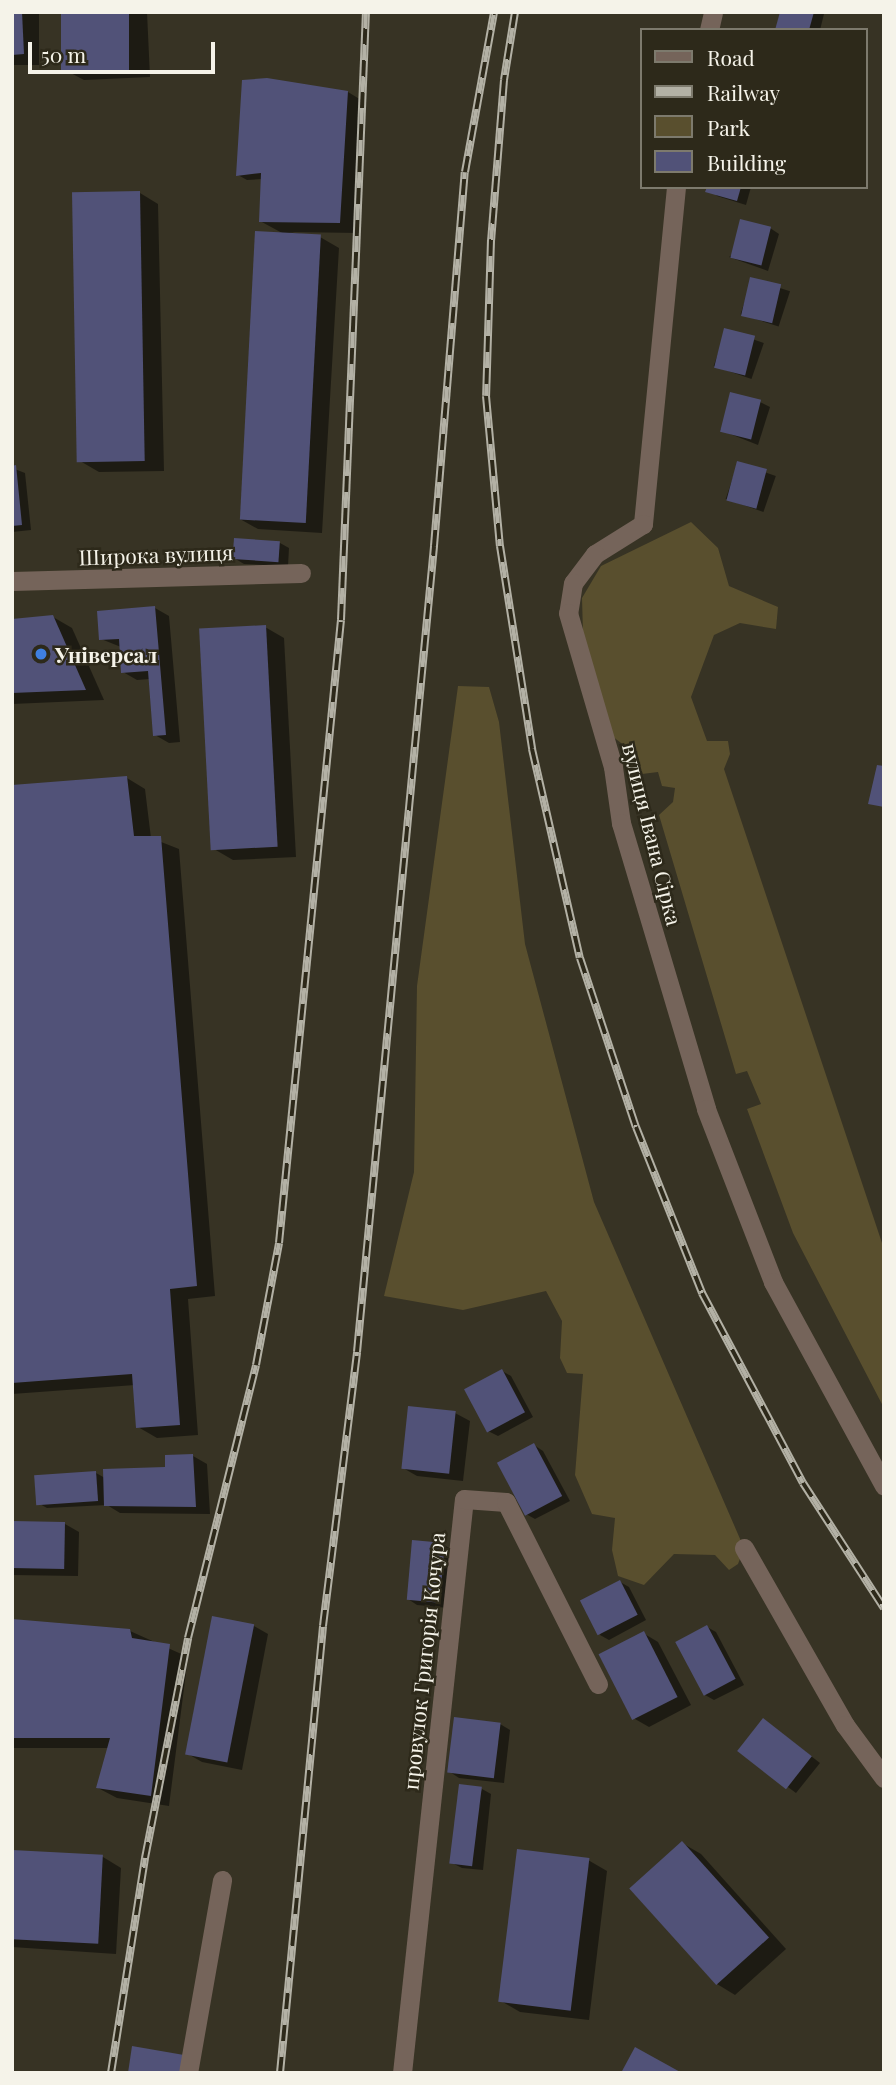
<!DOCTYPE html>
<meta charset="utf-8">
<style>
body{margin:0}
#map{position:relative;width:896px;height:2085px;overflow:hidden;background:#373324;font-family:"Playfair Display",serif}
div>[style]{position:absolute}
.green>*{inset:0;background:#594f2e}
.shadow>*{inset:0;background:#0007;transform-origin:0 0}
.building>*{inset:0;background:#515278;transform-origin:0 0}
.minor>*{height:19px;margin:-9.5px;padding:0 9.5px;transform-origin:9.5px;border-radius:9.5px;background:#75645a}
.rail>*{height:8px;margin-top:-4px;transform-origin:0;background:repeating-linear-gradient(90deg,#2d291a 0 16px,#b3b1a5 0 32px);box-sizing:border-box;border-block:2px solid #b3b1a5}
.dots>*{width:19px;height:19px;translate:-50% -50%;box-sizing:border-box;border:4px solid #2d291a;border-radius:50%}
span{translate:-50% -50%;white-space:nowrap;text-align:center;line-height:1.15;-webkit-text-stroke:5px #2d291a;paint-order:stroke}
.street-label{font-size:21px;color:#f5f3e9}
.poi-label{font-size:21px;color:#f5f3e9;font-weight:700}
.left{translate:0 -50%;text-align:left}
.frame{position:absolute;inset:0;border:14px solid #f5f3e9;pointer-events:none}
.legend{position:absolute;left:640px;top:28px;width:228px;height:161px;box-sizing:border-box;background:#2d291a;border:2px solid #7d7a6d;margin:0;padding:9px 12px;list-style:none;font-size:21px;color:#f5f3e9}
.legend li{display:flex;align-items:center;gap:14px;height:35px}
.legend b{width:35px;border:2px solid #7d7a6d}
.scale{position:absolute;left:28px;top:42px;width:187px;height:32px;box-sizing:border-box;border:4px solid #f5f3e9;border-top:0;padding-left:9px;font-size:21px;line-height:24px;white-space:nowrap;color:#f5f3e9;-webkit-text-stroke:5px #2d291a;paint-order:stroke}
</style>
<div id="map">
<div class="green">
<div style="clip-path:polygon(691px 522px,718px 548px,729px 586px,778px 607px,776px 629px,740px 623px,714px 635px,691px 697px,707px 741px,728px 741px,730px 754px,724px 769px,884px 1249px,884px 1408px,793px 1233px,747px 1109px,761px 1104px,747px 1071px,736px 1074px,659px 815px,673px 802px,675px 788px,662px 786px,658px 772px,634px 775px,625px 746px,608px 733px,583px 634px,582px 598px,601px 566px)"></div>
<div style="clip-path:polygon(458px 686px,489px 687px,499px 722px,525px 944px,594px 1202px,744px 1548px,738px 1564px,729px 1570px,715px 1555px,674px 1554px,644px 1585px,618px 1576px,612px 1550px,615px 1518px,592px 1514px,575px 1475px,583px 1374px,567px 1373px,560px 1358px,562px 1321px,546px 1291px,463px 1310px,384px 1296px,414px 1172px,417px 986px)"></div>
</div>
<div class="shadow">
<div style="left:12px;top:12px;width:27px;height:53px"></div>
<div style="clip-path:polygon(62px 12px,147px 12px,150px 77px,84px 80px,65px 70px)"></div>
<div style="clip-path:polygon(782px 12px,821px 12px,824px 14px,820px 30px,777px 30px)"></div>
<div style="clip-path:polygon(348px 92px,366px 103px,359px 233px,289px 232px,320px 237px,339px 248px,322px 533px,258px 529px,240px 519px,284px 234px,260px 221px,263px 179px,247px 180px,238px 175px)"></div>
<div style="clip-path:polygon(709px 187px,751px 187px,746px 205px,717px 196px)"></div>
<div style="clip-path:polygon(140px 193px,158px 204px,164px 471px,99px 472px,80px 461px)"></div>
<div style="clip-path:polygon(770px 228px,779px 234px,768px 271px,729px 257px)"></div>
<div style="left:752px;top:279px;width:40px;height:37px;rotate:18deg"></div>
<div style="left:726px;top:330px;width:40px;height:38px;rotate:19deg"></div>
<div style="clip-path:polygon(760px 402px,770px 407px,758px 445px,720px 430px)"></div>
<div style="left:738px;top:463px;width:40px;height:38px;rotate:19deg"></div>
<div style="clip-path:polygon(12px 468px,25px 473px,31px 530px,12px 532px)"></div>
<div style="clip-path:polygon(280px 543px,289px 548px,288px 566px,244px 564px,234px 558px)"></div>
<div style="clip-path:polygon(155px 608px,169px 616px,180px 742px,169px 743px,155px 735px,150px 679px,137px 680px,123px 672px,121px 647px,101px 639px)"></div>
<div style="clip-path:polygon(53px 617px,72px 628px,104px 700px,12px 704px,12px 620px)"></div>
<div style="clip-path:polygon(265px 627px,284px 638px,296px 857px,233px 860px,214px 849px)"></div>
<div style="clip-path:polygon(127px 778px,145px 789px,151px 838px,179px 849px,215px 1296px,188px 1299px,198px 1435px,157px 1438px,138px 1427px,135px 1385px,12px 1394px,12px 787px)"></div>
<div style="clip-path:polygon(502px 1371px,511px 1376px,533px 1417px,498px 1436px,488px 1431px)"></div>
<div style="clip-path:polygon(455px 1413px,470px 1421px,463px 1481px,417px 1476px,403px 1468px)"></div>
<div style="clip-path:polygon(534px 1445px,543px 1451px,570px 1501px,535px 1519px,526px 1514px)"></div>
<div style="clip-path:polygon(193px 1456px,207px 1464px,210px 1514px,120px 1513px,107px 1505px,47px 1508px,38px 1503px,96px 1473px,105px 1478px,167px 1469px)"></div>
<div style="clip-path:polygon(12px 1523px,65px 1524px,79px 1532px,78px 1576px,12px 1575px)"></div>
<div style="clip-path:polygon(444px 1545px,454px 1551px,448px 1608px,417px 1605px,408px 1599px)"></div>
<div style="clip-path:polygon(620px 1582px,629px 1587px,646px 1620px,609px 1640px,600px 1635px)"></div>
<div style="clip-path:polygon(213px 1618px,254px 1626px,268px 1634px,242px 1770px,202px 1762px,188px 1754px)"></div>
<div style="clip-path:polygon(12px 1621px,130px 1631px,188px 1657px,169px 1806px,117px 1798px,98px 1788px,109px 1748px,12px 1748px)"></div>
<div style="clip-path:polygon(707px 1627px,716px 1632px,744px 1685px,714px 1700px,705px 1695px)"></div>
<div style="clip-path:polygon(643px 1633px,658px 1642px,691px 1705px,649px 1727px,635px 1719px)"></div>
<div style="clip-path:polygon(500px 1724px,510px 1730px,504px 1783px,459px 1778px,450px 1772px)"></div>
<div style="clip-path:polygon(772px 1726px,820px 1763px,796px 1793px,739px 1751px)"></div>
<div style="clip-path:polygon(482px 1789px,491px 1794px,483px 1870px,462px 1868px,452px 1863px)"></div>
<div style="clip-path:polygon(682px 1843px,701px 1854px,786px 1949px,735px 1995px,717px 1984px)"></div>
<div style="clip-path:polygon(12px 1851px,103px 1857px,121px 1868px,116px 1954px,12px 1947px)"></div>
<div style="clip-path:polygon(588px 1860px,607px 1871px,589px 2020px,520px 2012px,501px 2001px)"></div>
</div>
<div class="building">
<div style="clip-path:polygon(12px 12px,22px 12px,24px 54px,12px 55px)"></div>
<div style="left:61px;top:12px;width:68px;height:59px"></div>
<div style="clip-path:polygon(780px 12px,814px 12px,809px 30px,775px 30px)"></div>
<div style="clip-path:polygon(267px 78px,348px 91px,340px 223px,259px 222px,261px 173px,236px 176px,242px 80px)"></div>
<div style="clip-path:polygon(707px 187px,741px 187px,737px 201px,705px 192px)"></div>
<div style="left:140px;top:191px;width:270px;height:68px;rotate:89deg"></div>
<div style="left:740px;top:219px;width:32px;height:40px;rotate:14deg"></div>
<div style="left:255px;top:231px;width:66px;height:289px;rotate:3deg"></div>
<div style="left:750px;top:277px;width:32px;height:40px;rotate:13deg"></div>
<div style="left:724px;top:328px;width:32px;height:41px;rotate:14deg"></div>
<div style="left:730px;top:392px;width:32px;height:41px;rotate:14deg"></div>
<div style="left:737px;top:461px;width:31px;height:41px;rotate:15deg"></div>
<div style="clip-path:polygon(16px 465px,22px 525px,12px 526px,12px 466px)"></div>
<div style="left:234px;top:538px;width:46px;height:21px;rotate:4deg"></div>
<div style="clip-path:polygon(155px 606px,166px 735px,153px 736px,148px 671px,121px 673px,119px 639px,99px 640px,97px 611px)"></div>
<div style="clip-path:polygon(53px 615px,86px 690px,12px 693px,12px 619px)"></div>
<div style="left:266px;top:625px;width:222px;height:67px;rotate:87deg"></div>
<div style="clip-path:polygon(877px 765px,884px 766px,884px 807px,868px 804px)"></div>
<div style="clip-path:polygon(127px 776px,134px 836px,161px 836px,197px 1286px,170px 1289px,180px 1425px,136px 1428px,132px 1374px,12px 1383px,12px 785px)"></div>
<div style="left:502px;top:1369px;width:49px;height:43px;rotate:62deg"></div>
<div style="left:408px;top:1406px;width:48px;height:63px;rotate:6deg"></div>
<div style="left:534px;top:1443px;width:60px;height:42px;rotate:62deg"></div>
<div style="clip-path:polygon(193px 1454px,196px 1507px,104px 1506px,103px 1469px,165px 1467px,165px 1455px)"></div>
<div style="left:96px;top:1471px;width:30px;height:62px;rotate:86deg"></div>
<div style="left:12px;top:1521px;width:53px;height:47px;rotate:1deg"></div>
<div style="left:412px;top:1540px;width:33px;height:60px;rotate:5deg"></div>
<div style="left:620px;top:1580px;width:39px;height:45px;rotate:63deg"></div>
<div style="left:212px;top:1616px;width:43px;height:141px;rotate:11deg"></div>
<div style="clip-path:polygon(12px 1619px,130px 1629px,132px 1638px,170px 1644px,151px 1796px,96px 1788px,110px 1738px,12px 1738px)"></div>
<div style="left:707px;top:1625px;width:61px;height:36px;rotate:62deg"></div>
<div style="left:644px;top:1631px;width:74px;height:51px;rotate:63deg"></div>
<div style="left:454px;top:1717px;width:47px;height:56px;rotate:7deg"></div>
<div style="left:763px;top:1718px;width:62px;height:42px;rotate:38deg"></div>
<div style="left:459px;top:1784px;width:23px;height:80px;rotate:7deg"></div>
<div style="left:682px;top:1841px;width:130px;height:71px;rotate:48deg"></div>
<div style="left:517px;top:1849px;width:73px;height:154px;rotate:7deg"></div>
<div style="left:12px;top:1850px;width:91px;height:89px;rotate:3deg"></div>
<div style="clip-path:polygon(132px 2046px,184px 2055px,181px 2073px,128px 2073px)"></div>
<div style="clip-path:polygon(635px 2047px,682px 2073px,621px 2073px)"></div>
</div>
<div class="minor">
<div style="left:709px;top:30px;width:18px;rotate:-77deg"></div>
<div style="left:676px;top:187px;width:339px;rotate:95.6deg"></div>
<div style="left:643px;top:524px;width:57px;rotate:148deg"></div>
<div style="left:595px;top:554px;width:36px;rotate:127deg"></div>
<div style="left:573px;top:583px;width:30px;rotate:99deg"></div>
<div style="left:568px;top:613px;width:160px;rotate:73.7deg"></div>
<div style="left:613px;top:767px;width:57px;rotate:81.9deg"></div>
<div style="left:621px;top:823px;width:298px;rotate:73.4deg"></div>
<div style="left:706px;top:1109px;width:186px;rotate:68.8deg"></div>
<div style="left:773px;top:1282px;width:232px;rotate:61.4deg"></div>
<div style="left:12px;top:581px;width:289px;rotate:-1.6deg"></div>
<div style="left:744px;top:1548px;width:204px;rotate:60.3deg"></div>
<div style="left:845px;top:1725px;width:66px;rotate:53.7deg"></div>
<div style="left:188px;top:2073px;width:196px;rotate:-80deg"></div>
<div style="left:402px;top:2073px;width:577px;rotate:-83.84deg"></div>
<div style="left:464px;top:1499px;width:42px;rotate:4.1deg"></div>
<div style="left:506px;top:1502px;width:204px;rotate:63.2deg"></div>
</div>
<div class="rail">
<div style="left:515px;top:12px;width:69px;rotate:99.2deg"></div>
<div style="left:504px;top:80px;width:161px;rotate:94.6deg"></div>
<div style="left:491px;top:240px;width:156px;rotate:91.8deg"></div>
<div style="left:486px;top:396px;width:151px;rotate:84.7deg"></div>
<div style="left:500px;top:546px;width:206px;rotate:81deg"></div>
<div style="left:532px;top:749px;width:214px;rotate:77.1deg"></div>
<div style="left:580px;top:958px;width:178px;rotate:71.7deg"></div>
<div style="left:636px;top:1127px;width:179px;rotate:68.3deg"></div>
<div style="left:702px;top:1293px;width:215px;rotate:62deg"></div>
<div style="left:803px;top:1483px;width:149px;rotate:57.1deg"></div>
<div style="left:111px;top:2073px;width:218px;rotate:-81deg"></div>
<div style="left:145px;top:1858px;width:224px;rotate:-78.9deg"></div>
<div style="left:188px;top:1638px;width:281px;rotate:-76deg"></div>
<div style="left:256px;top:1365px;width:124px;rotate:-79.3deg"></div>
<div style="left:279px;top:1243px;width:626px;rotate:-84.32deg"></div>
<div style="left:341px;top:620px;width:609px;rotate:-87.65deg"></div>
<div style="left:280px;top:2073px;width:449px;rotate:-84.5deg"></div>
<div style="left:323px;top:1626px;width:276px;rotate:-82.9deg"></div>
<div style="left:357px;top:1352px;width:810px;rotate:-84.54deg"></div>
<div style="left:434px;top:546px;width:375px;rotate:-85.3deg"></div>
<div style="left:465px;top:172px;width:163px;rotate:-79.7deg"></div>
</div>
<div class="dots">
<div style="left:41px;top:654px;background:#3f7fe0"></div>
</div>
<div class="street-label">
<span style="left:156px;top:554px;rotate:-2deg">Широка вулиця</span>
<span style="left:653px;top:834px;rotate:76deg">вулиця Івана Сірка</span>
<span style="left:423px;top:1661px;rotate:-84deg">провулок Григорія Кочура</span>
</div>
<div class="poi-label">
<span class="left" style="left:55px;top:654px">Універсал</span>
</div>
<div class="frame"></div>
<ul class="legend">
<li><b style="height:9px;background:#75645a"></b>Road</li>
<li><b style="height:9px;background:#b3b1a5"></b>Railway</li>
<li><b style="height:19px;background:#594f2e"></b>Park</li>
<li><b style="height:19px;background:#515278"></b>Building</li>
</ul>
<div class="scale">50 m</div>
</div>
